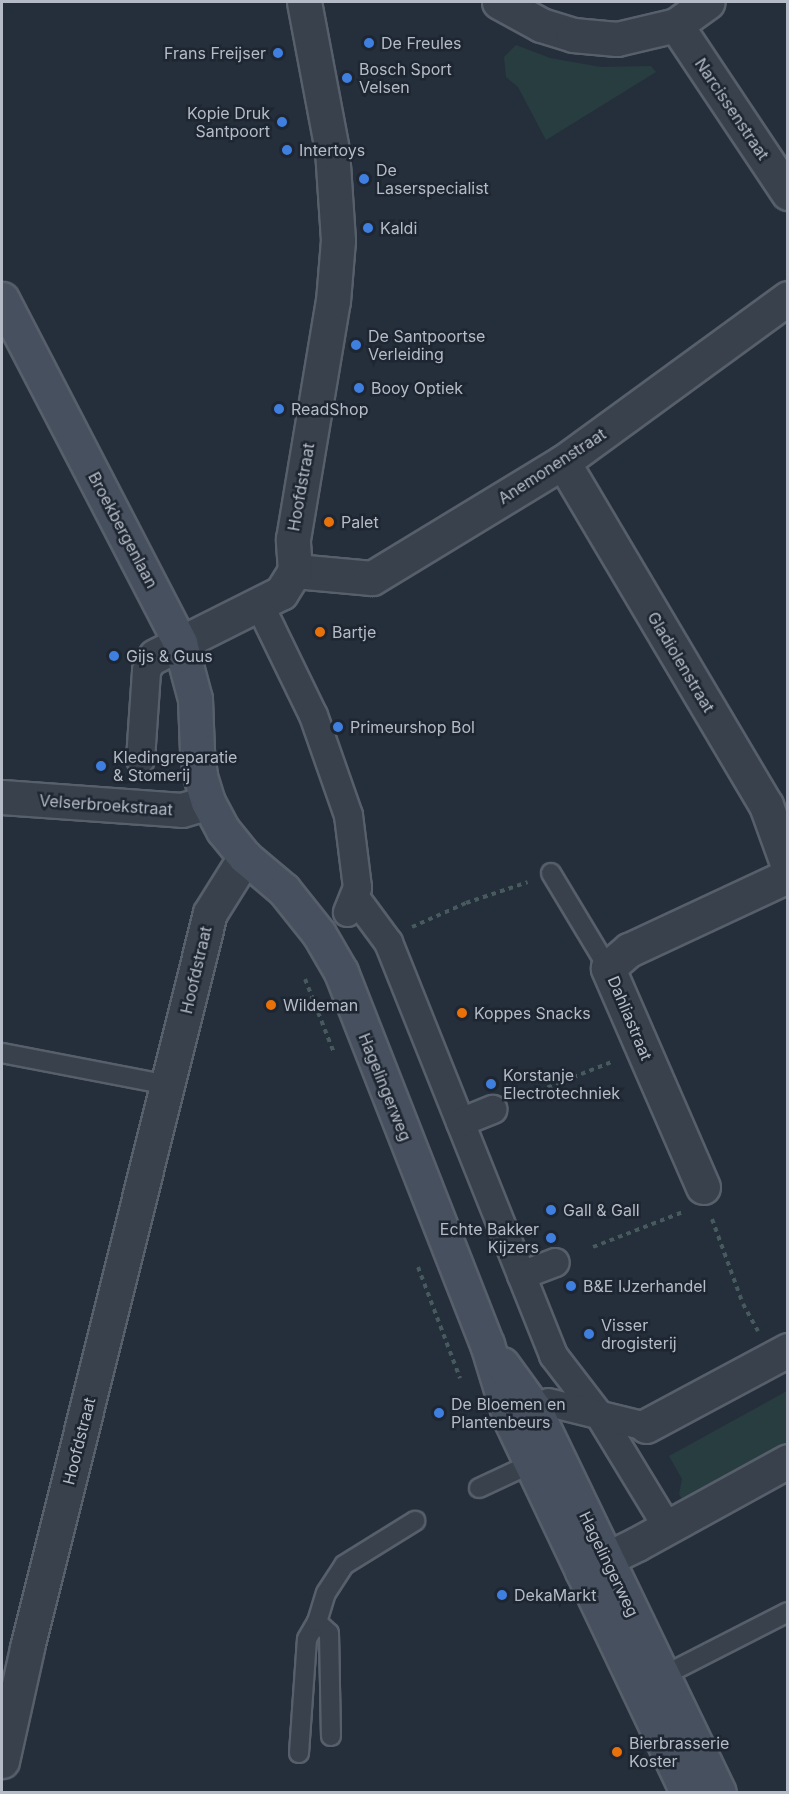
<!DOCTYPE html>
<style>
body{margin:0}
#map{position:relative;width:789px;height:1794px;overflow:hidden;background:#252f3c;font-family:Inter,sans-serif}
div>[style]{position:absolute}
.green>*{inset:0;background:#283d3f}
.path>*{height:4px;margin-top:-2px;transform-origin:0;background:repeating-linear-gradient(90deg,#475a5d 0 4.5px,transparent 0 9px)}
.roads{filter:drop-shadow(2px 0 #575f6b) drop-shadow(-2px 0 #575f6b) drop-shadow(0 2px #575f6b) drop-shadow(0 -2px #575f6b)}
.service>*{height:18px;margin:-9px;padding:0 9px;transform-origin:9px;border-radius:9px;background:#39414d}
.pedestrian>*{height:27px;margin:-13.5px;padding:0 13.5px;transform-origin:13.5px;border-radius:13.5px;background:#39414d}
.minor>*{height:33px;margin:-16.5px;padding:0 16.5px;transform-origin:16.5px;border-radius:16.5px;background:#39414d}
.secondary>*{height:33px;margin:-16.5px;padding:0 16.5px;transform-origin:16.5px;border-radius:16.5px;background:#47505f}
.dots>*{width:16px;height:16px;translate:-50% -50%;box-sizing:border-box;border:3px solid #1e2632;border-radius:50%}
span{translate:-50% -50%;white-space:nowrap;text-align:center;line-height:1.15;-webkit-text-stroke:5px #1e2632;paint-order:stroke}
.poi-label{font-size:16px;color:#b5bcc8}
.left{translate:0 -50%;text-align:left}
.right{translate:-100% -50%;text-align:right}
.street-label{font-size:16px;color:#b5bcc8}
.frame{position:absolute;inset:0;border:3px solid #b5bcc8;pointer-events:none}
</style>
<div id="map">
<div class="green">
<div style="clip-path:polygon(516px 45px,550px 58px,601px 67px,651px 66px,656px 72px,546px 140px,518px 87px,506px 77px,504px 57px)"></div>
<div style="clip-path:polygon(787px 1391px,787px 1442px,683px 1501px,679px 1494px,682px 1479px,669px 1456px)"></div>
</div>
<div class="path">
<div style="left:412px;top:927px;width:59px;rotate:-24deg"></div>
<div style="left:466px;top:903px;width:65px;rotate:-18.7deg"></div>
<div style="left:305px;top:979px;width:79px;rotate:68.6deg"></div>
<div style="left:531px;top:1094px;width:87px;rotate:-21.6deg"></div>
<div style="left:712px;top:1219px;width:90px;rotate:70deg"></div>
<div style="left:743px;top:1304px;width:31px;rotate:61deg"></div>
<div style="left:593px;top:1247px;width:97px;rotate:-21.3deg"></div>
<div style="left:418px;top:1267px;width:119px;rotate:69.3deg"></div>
</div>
<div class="roads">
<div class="service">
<div style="left:551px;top:873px;width:111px;rotate:59deg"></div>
<div style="left:2px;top:1053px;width:169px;rotate:10.9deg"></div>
<div style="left:479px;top:1488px;width:64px;rotate:-25deg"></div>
<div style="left:317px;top:1622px;width:16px;rotate:43deg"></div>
<div style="left:329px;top:1633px;width:103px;rotate:88.9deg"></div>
<div style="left:663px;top:1676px;width:140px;rotate:-27.1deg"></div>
<div style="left:299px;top:1753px;width:114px;rotate:-86deg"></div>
<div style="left:307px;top:1639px;width:20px;rotate:-60deg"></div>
<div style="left:317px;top:1622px;width:30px;rotate:-73deg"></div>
<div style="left:326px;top:1593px;width:33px;rotate:-57deg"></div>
<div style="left:344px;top:1565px;width:84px;rotate:-31.8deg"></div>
</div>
<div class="pedestrian">
<div style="left:259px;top:604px;width:123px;rotate:64.1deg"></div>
<div style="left:313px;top:715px;width:106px;rotate:70.7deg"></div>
<div style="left:348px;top:815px;width:73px;rotate:82.9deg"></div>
<div style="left:357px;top:887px;width:27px;rotate:112deg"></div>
<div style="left:140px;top:759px;width:89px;rotate:-86.1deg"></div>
<div style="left:146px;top:670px;width:17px;rotate:-57deg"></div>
<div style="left:354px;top:896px;width:57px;rotate:53.5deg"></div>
<div style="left:388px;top:942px;width:445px;rotate:68.2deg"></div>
<div style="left:553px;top:1355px;width:76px;rotate:52.5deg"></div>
<div style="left:599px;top:1415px;width:131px;rotate:58.7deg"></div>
<div style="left:460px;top:1122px;width:35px;rotate:-22deg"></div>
<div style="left:521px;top:1275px;width:36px;rotate:-21deg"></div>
<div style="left:548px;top:1402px;width:101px;rotate:13.8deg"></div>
</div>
<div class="minor">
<div style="left:499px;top:2px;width:48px;rotate:28.7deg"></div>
<div style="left:541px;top:25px;width:34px;rotate:17deg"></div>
<div style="left:573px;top:35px;width:44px;rotate:5.2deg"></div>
<div style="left:617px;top:39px;width:61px;rotate:-13.3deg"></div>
<div style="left:676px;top:25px;width:39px;rotate:-36deg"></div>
<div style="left:676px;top:25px;width:202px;rotate:56.3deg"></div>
<div style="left:563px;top:462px;width:399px;rotate:59.4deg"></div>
<div style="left:766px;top:805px;width:65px;rotate:70.2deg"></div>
<div style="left:295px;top:571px;width:77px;rotate:5.2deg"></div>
<div style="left:372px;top:578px;width:223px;rotate:-31.3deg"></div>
<div style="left:563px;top:462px;width:278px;rotate:-36.1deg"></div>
<div style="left:155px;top:656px;width:141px;rotate:-26.6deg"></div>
<div style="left:281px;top:593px;width:26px;rotate:-58deg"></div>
<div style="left:295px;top:571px;width:32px;rotate:-94deg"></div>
<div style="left:293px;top:539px;width:241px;rotate:-80.5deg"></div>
<div style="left:333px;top:301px;width:61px;rotate:-85.3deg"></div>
<div style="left:338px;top:240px;width:90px;rotate:-93.8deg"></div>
<div style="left:332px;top:150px;width:151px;rotate:-100.7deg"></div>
<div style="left:2px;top:797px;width:180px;rotate:4.1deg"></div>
<div style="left:182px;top:810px;width:27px;rotate:-17deg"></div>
<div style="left:703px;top:1187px;width:239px;rotate:-113.5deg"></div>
<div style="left:608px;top:968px;width:28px;rotate:-41deg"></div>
<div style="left:629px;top:950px;width:175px;rotate:-25deg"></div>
<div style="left:646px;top:1426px;width:161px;rotate:-28.2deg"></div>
<div style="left:582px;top:1571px;width:61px;rotate:-26.1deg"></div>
<div style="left:637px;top:1544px;width:172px;rotate:-28.8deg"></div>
<div style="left:2px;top:1761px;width:116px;rotate:-77.5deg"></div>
<div style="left:27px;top:1648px;width:757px;rotate:-76.02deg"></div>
<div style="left:210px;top:913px;width:66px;rotate:-58deg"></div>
</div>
<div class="secondary">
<div style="left:2px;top:299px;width:387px;rotate:62.6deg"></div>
<div style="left:180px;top:643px;width:58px;rotate:75deg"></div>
<div style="left:195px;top:699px;width:52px;rotate:87.8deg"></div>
<div style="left:197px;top:751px;width:25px;rotate:83deg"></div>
<div style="left:200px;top:776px;width:27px;rotate:73deg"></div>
<div style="left:208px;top:802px;width:32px;rotate:62deg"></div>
<div style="left:223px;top:830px;width:35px;rotate:51deg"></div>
<div style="left:245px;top:857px;width:51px;rotate:40.2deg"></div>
<div style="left:284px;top:890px;width:56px;rotate:51.5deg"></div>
<div style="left:319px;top:934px;width:44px;rotate:59.9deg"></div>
<div style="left:341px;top:972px;width:400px;rotate:68.6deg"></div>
<div style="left:487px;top:1344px;width:78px;rotate:73deg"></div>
<div style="left:510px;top:1419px;width:413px;rotate:64.6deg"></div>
<div style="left:502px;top:1364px;width:54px;rotate:54deg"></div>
<div style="left:534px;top:1408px;width:426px;rotate:64.3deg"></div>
</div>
</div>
<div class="dots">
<div style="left:369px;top:43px;background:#3f7fe0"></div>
<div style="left:278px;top:53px;background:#3f7fe0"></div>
<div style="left:347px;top:78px;background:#3f7fe0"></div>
<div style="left:282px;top:122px;background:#3f7fe0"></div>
<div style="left:287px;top:150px;background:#3f7fe0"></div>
<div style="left:364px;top:179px;background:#3f7fe0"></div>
<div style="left:368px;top:228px;background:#3f7fe0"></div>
<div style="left:356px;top:345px;background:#3f7fe0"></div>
<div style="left:359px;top:388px;background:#3f7fe0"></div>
<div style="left:279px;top:409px;background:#3f7fe0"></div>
<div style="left:329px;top:522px;background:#e8710a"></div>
<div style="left:320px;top:632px;background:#e8710a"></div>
<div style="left:114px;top:656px;background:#3f7fe0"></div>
<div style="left:338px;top:727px;background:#3f7fe0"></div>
<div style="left:101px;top:766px;background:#3f7fe0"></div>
<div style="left:271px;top:1005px;background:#e8710a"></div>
<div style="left:462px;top:1013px;background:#e8710a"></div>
<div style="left:491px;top:1084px;background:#3f7fe0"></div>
<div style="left:551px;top:1210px;background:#3f7fe0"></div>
<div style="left:551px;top:1238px;background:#3f7fe0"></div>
<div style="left:571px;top:1286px;background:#3f7fe0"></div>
<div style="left:589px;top:1334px;background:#3f7fe0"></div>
<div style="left:439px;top:1413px;background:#3f7fe0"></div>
<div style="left:502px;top:1595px;background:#3f7fe0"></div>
<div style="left:617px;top:1752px;background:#e8710a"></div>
</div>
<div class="poi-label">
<span class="left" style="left:381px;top:43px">De Freules</span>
<span class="right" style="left:266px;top:53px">Frans Freijser</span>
<span class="left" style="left:359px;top:78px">Bosch Sport<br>Velsen</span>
<span class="right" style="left:270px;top:122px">Kopie Druk<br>Santpoort</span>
<span class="left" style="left:299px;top:150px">Intertoys</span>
<span class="left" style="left:376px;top:179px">De<br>Laserspecialist</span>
<span class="left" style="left:380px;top:228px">Kaldi</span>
<span class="left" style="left:368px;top:345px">De Santpoortse<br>Verleiding</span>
<span class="left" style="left:371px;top:388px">Booy Optiek</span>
<span class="left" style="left:291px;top:409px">ReadShop</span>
<span class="left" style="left:341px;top:522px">Palet</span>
<span class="left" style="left:332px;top:632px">Bartje</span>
<span class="left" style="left:126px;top:656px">Gijs &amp; Guus</span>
<span class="left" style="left:350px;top:727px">Primeurshop Bol</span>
<span class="left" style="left:113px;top:766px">Kledingreparatie<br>&amp; Stomerij</span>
<span class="left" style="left:283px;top:1005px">Wildeman</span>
<span class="left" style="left:474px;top:1013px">Koppes Snacks</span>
<span class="left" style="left:503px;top:1084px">Korstanje<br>Electrotechniek</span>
<span class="left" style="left:563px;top:1210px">Gall &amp; Gall</span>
<span class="right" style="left:539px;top:1238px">Echte Bakker<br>Kijzers</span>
<span class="left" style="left:583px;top:1286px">B&amp;E IJzerhandel</span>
<span class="left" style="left:601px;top:1334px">Visser<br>drogisterij</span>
<span class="left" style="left:451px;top:1413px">De Bloemen en<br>Plantenbeurs</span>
<span class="left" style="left:514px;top:1595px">DekaMarkt</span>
<span class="left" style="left:629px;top:1752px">Bierbrasserie<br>Koster</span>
</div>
<div class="street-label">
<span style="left:732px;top:109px;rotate:56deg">Narcissenstraat</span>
<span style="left:552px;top:466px;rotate:-33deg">Anemonenstraat</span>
<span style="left:301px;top:487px;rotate:-80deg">Hoofdstraat</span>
<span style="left:123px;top:530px;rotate:62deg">Broekbergenlaan</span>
<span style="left:681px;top:662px;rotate:59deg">Gladiolenstraat</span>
<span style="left:106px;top:805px;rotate:4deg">Velserbroekstraat</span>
<span style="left:196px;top:970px;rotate:-77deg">Hoofdstraat</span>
<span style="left:630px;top:1018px;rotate:67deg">Dahliastraat</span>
<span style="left:385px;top:1087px;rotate:68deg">Hagelingerweg</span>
<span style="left:79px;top:1441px;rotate:-76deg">Hoofdstraat</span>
<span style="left:609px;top:1564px;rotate:64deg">Hagelingerweg</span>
</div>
<div class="frame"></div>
</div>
